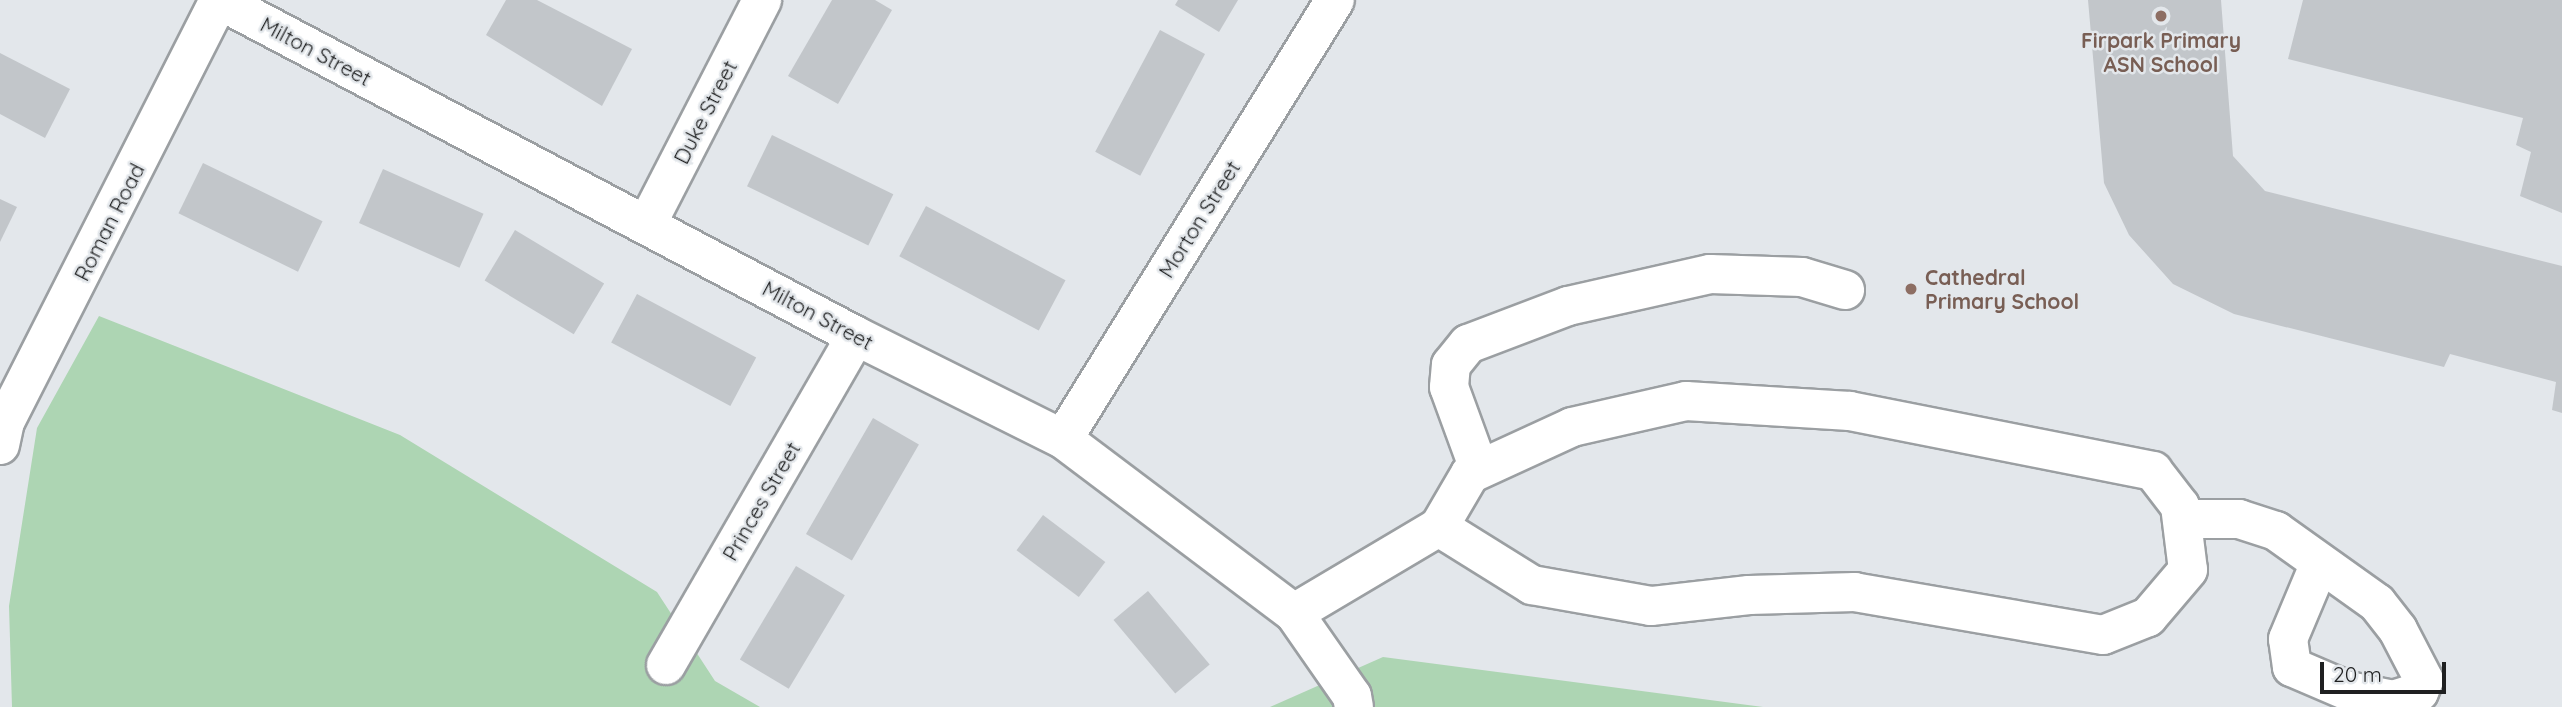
<!DOCTYPE html>
<style>
body{margin:0}
#map{position:relative;width:2562px;height:707px;overflow:hidden;background:#e3e7eb;font-family:Quicksand,sans-serif}
div>[style]{position:absolute}
.green>*{inset:0;background:#add5b3}
.building>*{inset:0;background:#c2c6ca;transform-origin:0 0}
.roads{filter:drop-shadow(2px 0 #9b9fa2) drop-shadow(-2px 0 #9b9fa2) drop-shadow(0 2px #9b9fa2) drop-shadow(0 -2px #9b9fa2)}
.minor>*{height:38px;margin:-19px;padding:0 19px;transform-origin:19px;border-radius:19px;background:#fff}
.dots>*{width:19px;height:19px;translate:-50% -50%;box-sizing:border-box;border:4px solid #e3e7eb;border-radius:50%}
span{translate:-50% -50%;white-space:nowrap;text-align:center;line-height:1.15;-webkit-text-stroke:5px #e3e7eb;paint-order:stroke}
.education-label{font-size:21px;color:#785e54;font-weight:700}
.left{translate:0 -50%;text-align:left}
.street-label{font-size:21px;color:#1f2021}
.scale{position:absolute;left:2320px;top:662px;width:126px;height:32px;box-sizing:border-box;border:4px solid #1f2021;border-top:0;padding-left:9px;font-size:21px;line-height:24px;white-space:nowrap;color:#1f2021;-webkit-text-stroke:5px #e3e7eb;paint-order:stroke}
</style>
<div id="map">
<div class="green">
<div style="clip-path:polygon(99px 316px,400px 435px,657px 592px,715px 681px,760px 707px,12px 707px,9px 606px,37px 428px)"></div>
<div style="clip-path:polygon(1383px 657px,1763px 707px,1270px 707px)"></div>
</div>
<div class="building">
<div style="clip-path:polygon(506px 0,537px 0,632px 49px,602px 106px,486px 35px)"></div>
<div style="clip-path:polygon(832px 0,875px 0,892px 10px,838px 104px,788px 76px)"></div>
<div style="clip-path:polygon(1178px 0,1238px 0,1219px 32px,1175px 5px)"></div>
<div style="clip-path:polygon(2088px 0,2221px 0,2233px 156px,2265px 191px,2562px 266px,2562px 413px,2552px 410px,2556px 382px,2450px 354px,2444px 367px,2234px 314px,2173px 284px,2129px 235px,2104px 183px)"></div>
<div style="clip-path:polygon(2303px 0,2562px 0,2562px 213px,2520px 196px,2531px 152px,2516px 145px,2523px 118px,2288px 59px)"></div>
<div style="left:1160px;top:30px;width:51px;height:138px;rotate:28deg"></div>
<div style="clip-path:polygon(0 53px,70px 89px,45px 138px,0 114px)"></div>
<div style="left:772px;top:135px;width:135px;height:57px;rotate:26deg"></div>
<div style="left:203px;top:163px;width:133px;height:56px;rotate:26deg"></div>
<div style="left:383px;top:169px;width:110px;height:59px;rotate:24deg"></div>
<div style="clip-path:polygon(0 199px,17px 207px,0 242px)"></div>
<div style="left:926px;top:206px;width:158px;height:57px;rotate:28deg"></div>
<div style="left:515px;top:230px;width:104px;height:59px;rotate:31deg"></div>
<div style="left:637px;top:294px;width:135px;height:55px;rotate:28deg"></div>
<div style="left:873px;top:418px;width:53px;height:134px;rotate:30deg"></div>
<div style="left:1043px;top:515px;width:78px;height:44px;rotate:37deg"></div>
<div style="left:796px;top:566px;width:57px;height:109px;rotate:31deg"></div>
<div style="left:1148px;top:591px;width:96px;height:45px;rotate:50deg"></div>
</div>
<div class="roads">
<div class="minor">
<div style="left:647px;top:224px;width:252px;rotate:-62.8deg"></div>
<div style="left:1063px;top:439px;width:516px;rotate:-58.22deg"></div>
<div style="left:0;top:445px;width:24px;rotate:-78deg"></div>
<div style="left:5px;top:422px;width:473px;rotate:-63.1deg"></div>
<div style="left:219px;top:0;width:720px;rotate:27.81deg"></div>
<div style="left:856px;top:336px;width:231px;rotate:26.5deg"></div>
<div style="left:1063px;top:439px;width:289px;rotate:37deg"></div>
<div style="left:1294px;top:613px;width:101px;rotate:55.1deg"></div>
<div style="left:1352px;top:696px;width:11px;rotate:80deg"></div>
<div style="left:1479px;top:469px;width:87px;rotate:-110.1deg"></div>
<div style="left:1449px;top:387px;width:22px;rotate:-85deg"></div>
<div style="left:1451px;top:365px;width:27px;rotate:-51deg"></div>
<div style="left:1468px;top:344px;width:107px;rotate:-20.8deg"></div>
<div style="left:1568px;top:306px;width:146px;rotate:-12.7deg"></div>
<div style="left:1710px;top:274px;width:92px;rotate:1.9deg"></div>
<div style="left:1802px;top:277px;width:45px;rotate:16.8deg"></div>
<div style="left:2182px;top:519px;width:57px"></div>
<div style="left:2239px;top:519px;width:39px;rotate:18deg"></div>
<div style="left:2276px;top:531px;width:124px;rotate:35.5deg"></div>
<div style="left:2377px;top:603px;width:34px;rotate:52deg"></div>
<div style="left:2398px;top:630px;width:56px;rotate:62.5deg"></div>
<div style="left:2424px;top:680px;width:13px;rotate:113deg"></div>
<div style="left:2419px;top:692px;width:27px;rotate:163deg"></div>
<div style="left:2393px;top:700px;width:46px;rotate:-168.7deg"></div>
<div style="left:2348px;top:691px;width:61px;rotate:-156.8deg"></div>
<div style="left:2292px;top:667px;width:28px;rotate:-98deg"></div>
<div style="left:2288px;top:639px;width:82px;rotate:-67.2deg"></div>
<div style="left:1294px;top:613px;width:169px;rotate:-30.7deg"></div>
<div style="left:1439px;top:527px;width:61px;rotate:-59.7deg"></div>
<div style="left:1470px;top:474px;width:112px;rotate:-24.7deg"></div>
<div style="left:1572px;top:427px;width:117px;rotate:-12.8deg"></div>
<div style="left:1686px;top:401px;width:164px;rotate:3.5deg"></div>
<div style="left:1850px;top:411px;width:309px;rotate:11.2deg"></div>
<div style="left:2153px;top:471px;width:44px;rotate:52.4deg"></div>
<div style="left:2180px;top:506px;width:64px;rotate:82.9deg"></div>
<div style="left:2188px;top:570px;width:62px;rotate:130.4deg"></div>
<div style="left:2148px;top:617px;width:48px;rotate:158.2deg"></div>
<div style="left:2103px;top:635px;width:252px;rotate:-170.2deg"></div>
<div style="left:1855px;top:592px;width:106px;rotate:178.4deg"></div>
<div style="left:1749px;top:595px;width:99px;rotate:173.6deg"></div>
<div style="left:1651px;top:606px;width:121px;rotate:-170deg"></div>
<div style="left:1532px;top:585px;width:110px;rotate:-148.1deg"></div>
<div style="left:666px;top:665px;width:380px;rotate:-60deg"></div>
</div>
</div>
<div class="dots">
<div style="left:2161px;top:16px;background:#8d6e63"></div>
<div style="left:1911px;top:289px;background:#8d6e63"></div>
</div>
<div class="education-label">
<span style="left:2161px;top:52px">Firpark Primary<br>ASN School</span>
<span class="left" style="left:1925px;top:289px">Cathedral<br>Primary School</span>
</div>
<div class="street-label">
<span style="left:316px;top:51px;rotate:28deg">Milton Street</span>
<span style="left:705px;top:112px;rotate:-63deg">Duke Street</span>
<span style="left:1199px;top:219px;rotate:-58deg">Morton Street</span>
<span style="left:109px;top:222px;rotate:-63deg">Roman Road</span>
<span style="left:818px;top:315px;rotate:28deg">Milton Street</span>
<span style="left:761px;top:501px;rotate:-60deg">Princes Street</span>
</div>
<div class="scale">20 m</div>
</div>
